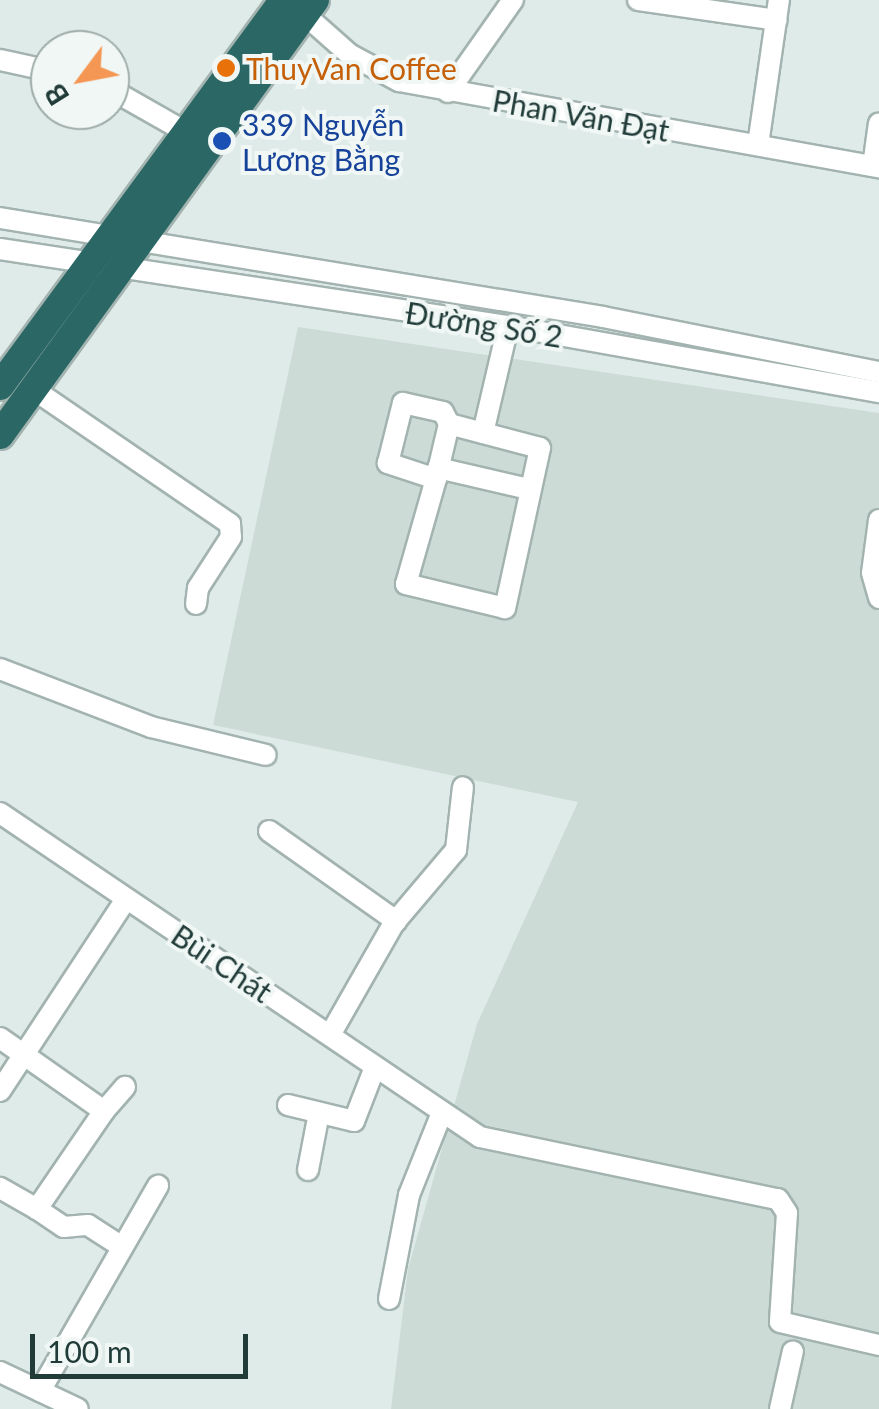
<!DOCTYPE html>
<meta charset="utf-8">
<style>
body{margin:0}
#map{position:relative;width:879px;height:1409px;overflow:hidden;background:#dfebe8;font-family:Lato,sans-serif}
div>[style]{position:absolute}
.built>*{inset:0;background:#cddbd7}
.roads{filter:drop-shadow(2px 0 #a2b3b0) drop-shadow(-2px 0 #a2b3b0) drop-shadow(0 2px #a2b3b0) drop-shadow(0 -2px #a2b3b0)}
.minor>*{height:20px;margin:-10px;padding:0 10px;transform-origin:10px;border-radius:10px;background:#fff}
.highway>*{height:28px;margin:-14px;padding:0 14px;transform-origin:14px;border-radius:14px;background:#2b6865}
.dots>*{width:28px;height:28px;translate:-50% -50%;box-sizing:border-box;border:5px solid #f0f7f5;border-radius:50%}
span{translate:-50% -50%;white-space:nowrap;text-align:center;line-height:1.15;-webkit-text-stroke:8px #f0f7f5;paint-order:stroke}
.food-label{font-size:30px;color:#c56008}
.left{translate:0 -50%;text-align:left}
.street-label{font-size:30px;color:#203b38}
.transit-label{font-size:30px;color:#164399}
.north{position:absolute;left:30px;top:30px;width:100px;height:100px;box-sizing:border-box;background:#f0f7f5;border:2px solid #9daca9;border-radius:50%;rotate:238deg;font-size:28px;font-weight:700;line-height:40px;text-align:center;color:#203b38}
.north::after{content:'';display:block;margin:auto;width:35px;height:45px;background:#f49754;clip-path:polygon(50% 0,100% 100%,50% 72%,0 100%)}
.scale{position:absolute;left:30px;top:1334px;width:218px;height:45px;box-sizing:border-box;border:5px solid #203b38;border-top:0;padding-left:12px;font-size:30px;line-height:35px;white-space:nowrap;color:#203b38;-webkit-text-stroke:8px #f0f7f5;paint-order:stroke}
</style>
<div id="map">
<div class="built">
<div style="clip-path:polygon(298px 327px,879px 413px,879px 1409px,391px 1409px,408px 1269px,477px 1024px,578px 802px,213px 725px)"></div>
</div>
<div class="roads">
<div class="minor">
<div style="left:638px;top:0;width:140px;rotate:8.2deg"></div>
<div style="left:304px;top:14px;width:60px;rotate:41.6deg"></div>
<div style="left:349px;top:54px;width:57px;rotate:28.4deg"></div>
<div style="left:399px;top:81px;width:488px;rotate:10.2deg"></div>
<div style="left:0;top:60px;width:51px;rotate:12.4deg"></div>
<div style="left:110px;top:89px;width:85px;rotate:29.6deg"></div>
<div style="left:448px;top:92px;width:113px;rotate:-54.8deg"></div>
<div style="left:758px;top:145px;width:147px;rotate:-81.8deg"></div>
<div style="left:873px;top:166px;width:43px;rotate:-82.1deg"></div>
<div style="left:0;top:218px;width:611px;rotate:9.32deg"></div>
<div style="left:603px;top:317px;width:281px;rotate:11.3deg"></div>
<div style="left:0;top:249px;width:514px;rotate:8.62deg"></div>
<div style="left:508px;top:326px;width:377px;rotate:10.1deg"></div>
<div style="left:33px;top:389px;width:239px;rotate:34.4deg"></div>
<div style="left:230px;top:524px;width:13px;rotate:86deg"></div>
<div style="left:231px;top:537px;width:61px;rotate:122.9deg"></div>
<div style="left:198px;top:588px;width:16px;rotate:97deg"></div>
<div style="left:483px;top:433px;width:110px;rotate:-76.8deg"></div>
<div style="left:438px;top:468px;width:93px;rotate:13deg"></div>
<div style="left:436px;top:479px;width:51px;rotate:-161.6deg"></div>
<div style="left:388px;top:463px;width:62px;rotate:-76deg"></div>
<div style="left:403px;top:403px;width:41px;rotate:12.7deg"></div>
<div style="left:443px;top:412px;width:13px;rotate:63deg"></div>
<div style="left:449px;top:424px;width:94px;rotate:14.8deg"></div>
<div style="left:540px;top:448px;width:164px;rotate:102.3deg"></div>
<div style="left:505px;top:608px;width:102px;rotate:-166.4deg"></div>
<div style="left:406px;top:584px;width:109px;rotate:-74.1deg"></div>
<div style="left:436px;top:479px;width:57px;rotate:-76.7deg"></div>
<div style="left:879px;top:520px;width:53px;rotate:97.5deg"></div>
<div style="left:872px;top:573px;width:26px;rotate:74deg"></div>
<div style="left:0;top:669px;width:162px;rotate:21deg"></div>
<div style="left:151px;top:727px;width:118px;rotate:13.7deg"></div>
<div style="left:0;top:813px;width:579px;rotate:34.02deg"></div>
<div style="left:480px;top:1137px;width:304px;rotate:11.8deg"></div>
<div style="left:778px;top:1199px;width:17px;rotate:57deg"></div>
<div style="left:787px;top:1213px;width:109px;rotate:93.7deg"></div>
<div style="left:780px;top:1322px;width:102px;rotate:13.1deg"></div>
<div style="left:269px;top:831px;width:156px;rotate:35.3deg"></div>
<div style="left:330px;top:1035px;width:129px;rotate:-60.3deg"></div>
<div style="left:394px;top:923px;width:96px;rotate:-49.7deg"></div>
<div style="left:456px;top:850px;width:63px;rotate:-83.7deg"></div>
<div style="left:0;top:1038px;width:127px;rotate:35.1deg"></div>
<div style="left:104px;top:1111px;width:119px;rotate:124.4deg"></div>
<div style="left:37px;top:1209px;width:43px;rotate:-150.4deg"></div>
<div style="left:0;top:1091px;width:230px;rotate:-56.7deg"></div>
<div style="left:288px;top:1105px;width:68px;rotate:13.6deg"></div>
<div style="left:354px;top:1121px;width:58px;rotate:-68.7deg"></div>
<div style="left:104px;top:1111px;width:32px;rotate:-49deg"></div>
<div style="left:308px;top:1170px;width:58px;rotate:-79.1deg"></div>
<div style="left:37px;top:1209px;width:32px;rotate:34deg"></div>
<div style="left:64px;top:1227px;width:24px;rotate:-5deg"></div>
<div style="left:88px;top:1225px;width:40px;rotate:32.9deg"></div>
<div style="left:389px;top:1299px;width:106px;rotate:-79.1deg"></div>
<div style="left:409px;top:1195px;width:86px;rotate:-68.2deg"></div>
<div style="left:0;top:1372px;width:86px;rotate:25.4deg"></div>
<div style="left:40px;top:1391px;width:237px;rotate:-60.1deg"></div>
<div style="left:780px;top:1409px;width:59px;rotate:-77.4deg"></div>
</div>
<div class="highway">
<div style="left:0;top:386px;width:479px;rotate:-53.7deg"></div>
<div style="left:0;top:435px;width:537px;rotate:-54.09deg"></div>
</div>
</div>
<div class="dots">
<div style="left:226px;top:68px;background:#e8710a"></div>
<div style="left:222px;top:141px;background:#1a4fb4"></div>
</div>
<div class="food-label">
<span class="left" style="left:246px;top:68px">ThuyVan Coffee</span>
</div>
<div class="street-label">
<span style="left:581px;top:115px;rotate:10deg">Phan Văn Đạt</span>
<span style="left:484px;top:324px;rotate:9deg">Đường Số 2</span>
<span style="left:222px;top:963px;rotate:34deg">Bùi Chát</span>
</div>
<div class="transit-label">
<span class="left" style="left:242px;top:141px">339 Nguyễn<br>Lương Bằng</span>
</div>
<div class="north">B</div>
<div class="scale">100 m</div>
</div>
